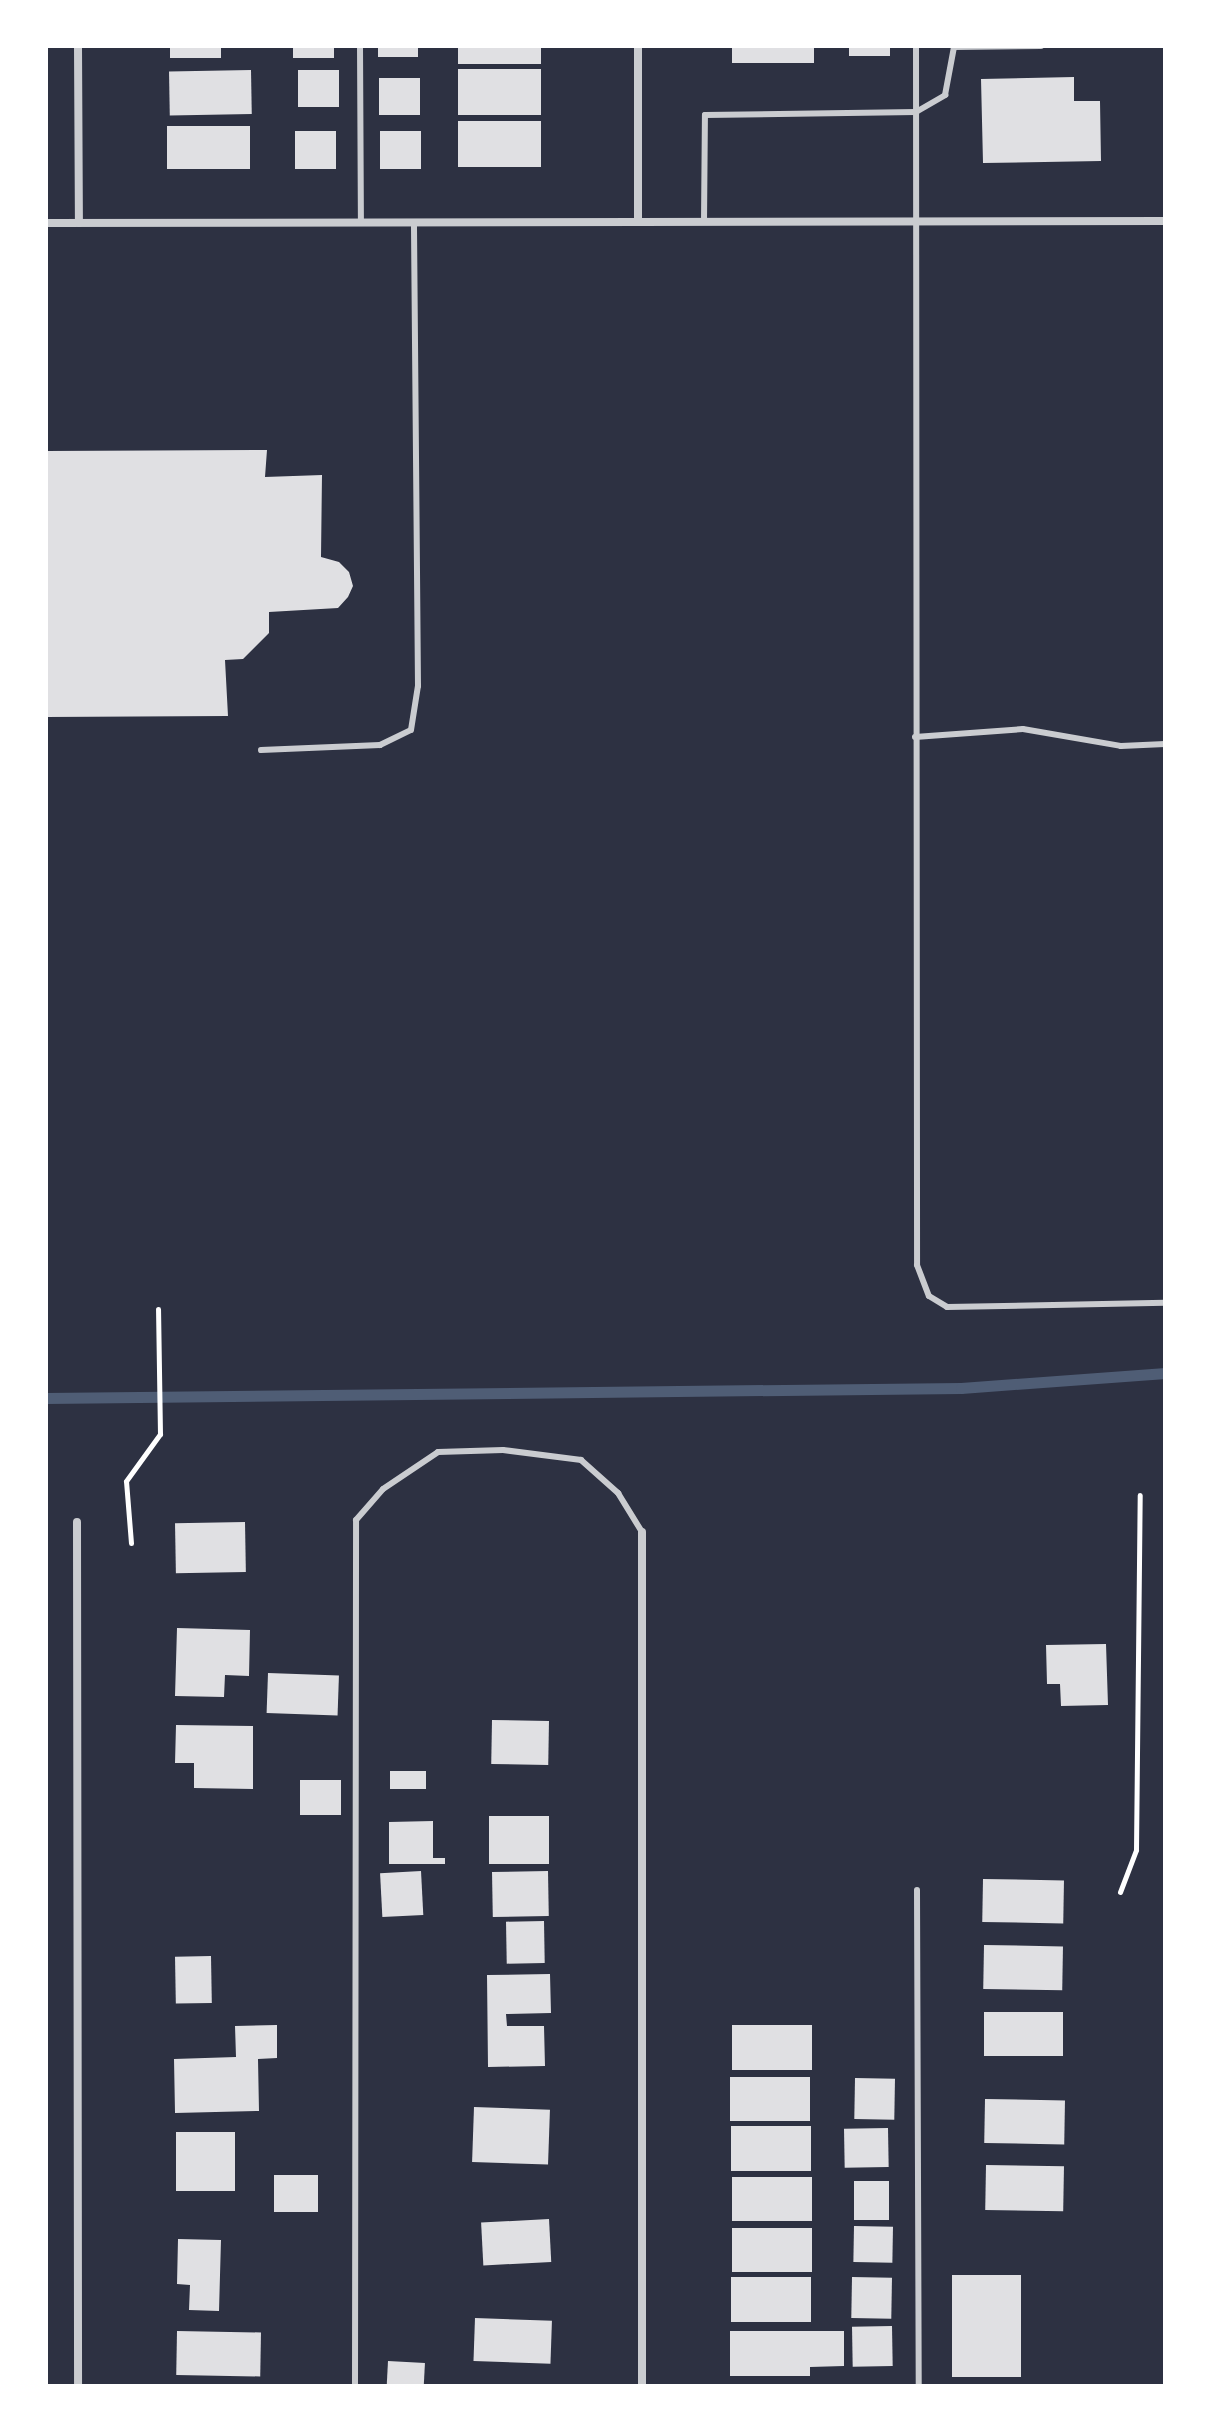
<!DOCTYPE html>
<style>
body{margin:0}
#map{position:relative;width:1211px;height:2432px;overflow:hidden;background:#2d3142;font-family:Roboto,sans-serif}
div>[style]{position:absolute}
.stream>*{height:11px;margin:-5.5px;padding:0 5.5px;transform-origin:5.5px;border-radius:5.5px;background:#4f5d75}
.building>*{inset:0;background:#e0e0e3;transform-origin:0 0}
.path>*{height:5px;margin:-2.5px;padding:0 2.5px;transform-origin:2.5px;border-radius:2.5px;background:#fff}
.service>*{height:6px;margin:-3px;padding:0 3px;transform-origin:3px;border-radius:3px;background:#caccd0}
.minor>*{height:8px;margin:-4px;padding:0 4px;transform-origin:4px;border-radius:4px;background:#caccd0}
span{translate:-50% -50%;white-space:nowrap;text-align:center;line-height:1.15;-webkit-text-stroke:6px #fff;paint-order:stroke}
.frame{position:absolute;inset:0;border:48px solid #fff;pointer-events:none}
</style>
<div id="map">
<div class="stream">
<div style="left:46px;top:1398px;width:915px;rotate:-0.63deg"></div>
<div style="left:961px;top:1388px;width:205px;rotate:-4.2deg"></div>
</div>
<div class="building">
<div style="left:170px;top:46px;width:51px;height:12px"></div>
<div style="left:293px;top:46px;width:41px;height:12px"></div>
<div style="left:378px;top:46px;width:40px;height:11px"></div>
<div style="left:458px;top:46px;width:83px;height:18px"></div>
<div style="left:732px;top:46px;width:82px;height:17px"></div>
<div style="left:849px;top:46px;width:41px;height:10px"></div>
<div style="left:458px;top:69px;width:83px;height:46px"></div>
<div style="left:251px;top:70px;width:44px;height:82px;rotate:89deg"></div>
<div style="left:298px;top:70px;width:41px;height:37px"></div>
<div style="clip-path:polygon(1074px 77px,1074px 101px,1100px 101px,1101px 161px,983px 163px,981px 79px)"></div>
<div style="left:420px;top:78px;width:37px;height:41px;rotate:90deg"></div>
<div style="left:458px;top:121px;width:83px;height:46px"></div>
<div style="left:250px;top:126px;width:43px;height:83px;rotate:90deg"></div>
<div style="left:295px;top:131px;width:41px;height:38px"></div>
<div style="left:380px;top:131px;width:41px;height:38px"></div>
<div style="clip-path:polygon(267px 450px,265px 477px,322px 475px,321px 557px,339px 562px,349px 572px,353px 586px,348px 597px,338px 608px,269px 612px,269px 633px,243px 659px,225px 660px,228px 716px,46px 717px,46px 451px)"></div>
<div style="left:245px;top:1522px;width:50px;height:70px;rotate:89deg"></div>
<div style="clip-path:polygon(177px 1628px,250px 1630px,249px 1676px,225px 1675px,224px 1697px,175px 1696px)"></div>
<div style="clip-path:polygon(1106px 1644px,1108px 1705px,1061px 1706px,1060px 1684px,1047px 1684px,1046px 1645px)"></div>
<div style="left:268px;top:1673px;width:71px;height:40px;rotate:2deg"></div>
<div style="left:492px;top:1720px;width:57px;height:44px;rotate:1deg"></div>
<div style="clip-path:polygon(176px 1725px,253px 1726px,253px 1789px,194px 1788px,194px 1763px,175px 1763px)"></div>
<div style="left:426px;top:1771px;width:18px;height:36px;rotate:90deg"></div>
<div style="left:341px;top:1780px;width:35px;height:41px;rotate:90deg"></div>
<div style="left:549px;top:1816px;width:48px;height:60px;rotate:90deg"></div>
<div style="clip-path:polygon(433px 1821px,433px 1858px,445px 1858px,445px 1864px,389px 1864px,389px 1822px)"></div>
<div style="left:421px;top:1871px;width:44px;height:41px;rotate:87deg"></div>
<div style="left:548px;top:1871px;width:45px;height:56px;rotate:89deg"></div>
<div style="left:983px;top:1879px;width:81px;height:43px;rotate:1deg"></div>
<div style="left:544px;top:1921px;width:42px;height:38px;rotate:89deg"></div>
<div style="left:984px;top:1945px;width:79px;height:44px;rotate:1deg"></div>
<div style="left:211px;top:1956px;width:47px;height:36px;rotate:89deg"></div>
<div style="clip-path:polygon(550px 1974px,551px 2013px,506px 2014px,507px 2026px,544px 2026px,545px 2066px,488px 2067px,487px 1975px)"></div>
<div style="left:1063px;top:2012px;width:44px;height:79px;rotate:90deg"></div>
<div style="clip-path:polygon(277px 2025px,277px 2058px,258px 2059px,259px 2111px,175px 2113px,174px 2059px,236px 2057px,235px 2026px)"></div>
<div style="left:812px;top:2025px;width:45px;height:80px;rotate:90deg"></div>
<div style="left:730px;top:2077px;width:80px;height:44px"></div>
<div style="left:855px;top:2078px;width:40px;height:41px;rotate:1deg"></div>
<div style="left:985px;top:2099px;width:80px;height:44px;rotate:1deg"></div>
<div style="left:474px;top:2107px;width:76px;height:55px;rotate:2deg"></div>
<div style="left:731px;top:2126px;width:80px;height:45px"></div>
<div style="left:888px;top:2128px;width:39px;height:44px;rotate:89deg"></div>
<div style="left:235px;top:2132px;width:59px;height:59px;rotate:90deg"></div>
<div style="left:986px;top:2165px;width:78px;height:45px;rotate:1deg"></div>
<div style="left:274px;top:2175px;width:44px;height:37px"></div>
<div style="left:732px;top:2177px;width:80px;height:44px"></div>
<div style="left:854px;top:2181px;width:35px;height:39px"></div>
<div style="left:549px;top:2219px;width:43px;height:68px;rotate:87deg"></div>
<div style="left:854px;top:2226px;width:39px;height:36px;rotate:1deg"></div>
<div style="left:732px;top:2228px;width:80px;height:44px"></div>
<div style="clip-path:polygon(178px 2239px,221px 2240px,219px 2311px,189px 2310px,190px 2285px,177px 2284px)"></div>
<div style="left:952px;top:2275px;width:69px;height:102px"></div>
<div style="left:811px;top:2277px;width:45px;height:80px;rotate:90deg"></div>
<div style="left:852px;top:2277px;width:40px;height:41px;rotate:1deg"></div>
<div style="left:475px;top:2318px;width:77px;height:43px;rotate:2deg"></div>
<div style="left:892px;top:2326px;width:40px;height:40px;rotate:89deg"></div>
<div style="left:177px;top:2331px;width:84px;height:44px;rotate:1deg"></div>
<div style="clip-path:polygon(730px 2331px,844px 2331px,844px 2366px,810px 2367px,810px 2376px,730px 2376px)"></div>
<div style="left:388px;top:2361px;width:37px;height:25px;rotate:3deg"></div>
</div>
<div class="path">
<div style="left:131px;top:1543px;width:62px;rotate:-94.6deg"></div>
<div style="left:126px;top:1481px;width:58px;rotate:-54.1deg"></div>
<div style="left:160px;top:1434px;width:125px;rotate:-90.9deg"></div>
<div style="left:1120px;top:1892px;width:45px;rotate:-69.1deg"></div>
<div style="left:1136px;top:1850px;width:355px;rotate:-89.4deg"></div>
</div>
<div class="service">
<div style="left:360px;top:46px;width:176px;rotate:89.7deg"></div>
<div style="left:916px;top:46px;width:1219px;rotate:89.95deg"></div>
<div style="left:917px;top:1265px;width:33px;rotate:69deg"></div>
<div style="left:929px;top:1296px;width:21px;rotate:31deg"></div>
<div style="left:947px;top:1307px;width:218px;rotate:-1.1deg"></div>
<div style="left:704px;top:222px;width:107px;rotate:-89.5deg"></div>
<div style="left:705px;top:115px;width:211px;rotate:-0.8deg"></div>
<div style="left:916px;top:112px;width:34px;rotate:-30deg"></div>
<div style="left:945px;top:95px;width:49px;rotate:-79.4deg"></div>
<div style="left:954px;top:47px;width:87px;rotate:-0.7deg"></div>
<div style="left:915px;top:737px;width:108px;rotate:-4.2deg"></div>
<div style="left:1023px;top:729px;width:99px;rotate:9.8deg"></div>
<div style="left:1121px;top:746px;width:44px;rotate:-2.6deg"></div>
<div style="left:261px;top:750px;width:119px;rotate:-2.4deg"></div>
<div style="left:380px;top:745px;width:34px;rotate:-26deg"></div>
<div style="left:411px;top:730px;width:45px;rotate:-81deg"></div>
<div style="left:418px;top:686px;width:464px;rotate:-90.5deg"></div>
<div style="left:917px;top:1890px;width:496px;rotate:89.8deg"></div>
<div style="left:355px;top:2386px;width:866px;rotate:-89.93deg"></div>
<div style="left:356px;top:1520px;width:41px;rotate:-48.9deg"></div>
<div style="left:383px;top:1489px;width:66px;rotate:-33.9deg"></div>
<div style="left:438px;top:1452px;width:65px;rotate:-1.8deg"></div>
<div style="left:503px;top:1450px;width:79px;rotate:7.3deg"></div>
<div style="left:581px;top:1460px;width:50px;rotate:41.7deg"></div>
<div style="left:618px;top:1493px;width:46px;rotate:58.4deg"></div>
</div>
<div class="minor">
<div style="left:78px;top:46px;width:177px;rotate:89.7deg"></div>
<div style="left:638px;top:46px;width:176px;rotate:90deg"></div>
<div style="left:46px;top:223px;width:1119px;rotate:-0.1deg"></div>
<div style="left:77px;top:1522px;width:864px;rotate:89.93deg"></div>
<div style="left:642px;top:1532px;width:854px;rotate:90deg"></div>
</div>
<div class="frame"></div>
</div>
